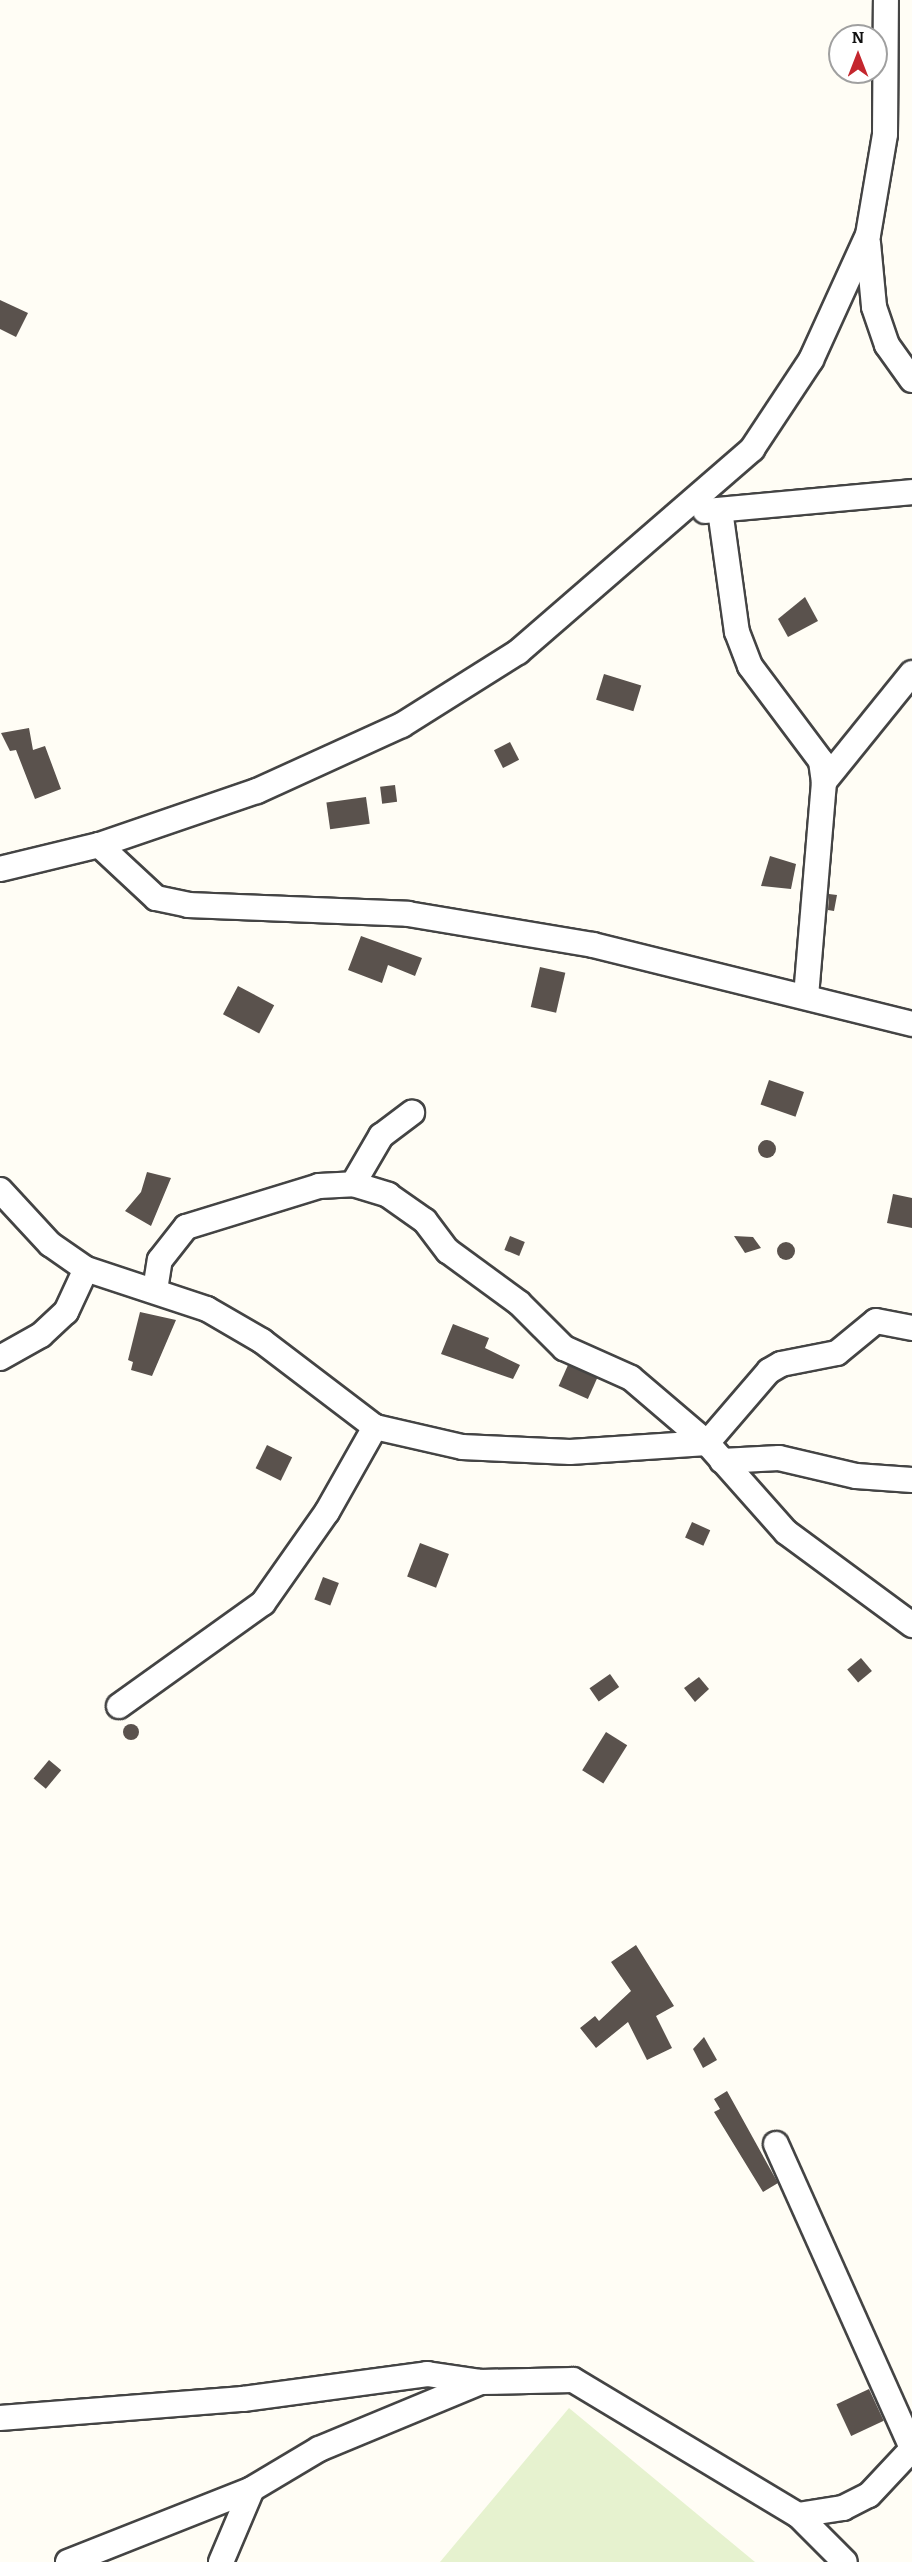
<!DOCTYPE html>
<style>
body{margin:0}
#map{position:relative;width:912px;height:2562px;overflow:hidden;background:#fffdf5;font-family:Bitter,serif}
div>[style]{position:absolute}
.pitch>*{inset:0;background:#e6f2cf}
.building>*{inset:0;background:#5a524d;transform-origin:0 0}
.round{border-radius:50%}
.roads{filter:drop-shadow(2px 0 #444) drop-shadow(-2px 0 #444) drop-shadow(0 2px #444) drop-shadow(0 -2px #444)}
.minor>*{height:24px;margin:-12px;padding:0 12px;transform-origin:12px;border-radius:12px;background:#fff}
span{translate:-50% -50%;white-space:nowrap;text-align:center;line-height:1.15;-webkit-text-stroke:6px #fff;paint-order:stroke}
.north{position:absolute;left:828px;top:24px;width:60px;height:60px;box-sizing:border-box;background:#fff;border:2px solid #a0a0a0;border-radius:50%;rotate:0deg;font-size:16px;font-weight:700;line-height:24px;text-align:center;color:#111}
.north::after{content:'';display:block;margin:auto;width:21px;height:27px;background:#c4262e;clip-path:polygon(50% 0,100% 100%,50% 72%,0 100%)}
</style>
<div id="map">
<div class="pitch">
<div style="clip-path:polygon(569px 2408px,755px 2562px,440px 2562px)"></div>
</div>
<div class="building">
<div style="clip-path:polygon(0 300px,28px 313px,16px 337px,0 329px)"></div>
<div style="clip-path:polygon(805px 597px,818px 621px,788px 637px,778px 619px)"></div>
<div style="left:604px;top:674px;width:39px;height:27px;rotate:17deg"></div>
<div style="clip-path:polygon(29px 728px,33px 750px,45px 746px,61px 789px,35px 799px,16px 750px,10px 751px,1px 733px)"></div>
<div style="left:510px;top:742px;width:20px;height:18px;rotate:63deg"></div>
<div style="left:395px;top:785px;width:17px;height:15px;rotate:83deg"></div>
<div style="left:366px;top:797px;width:27px;height:40px;rotate:82deg"></div>
<div style="clip-path:polygon(770px 856px,796px 864px,791px 889px,761px 886px)"></div>
<div style="clip-path:polygon(829px 894px,837px 895px,834px 911px,828px 910px)"></div>
<div style="clip-path:polygon(361px 936px,422px 958px,415px 976px,388px 965px,382px 983px,348px 970px)"></div>
<div style="left:540px;top:967px;width:26px;height:41px;rotate:13deg"></div>
<div style="left:238px;top:986px;width:41px;height:32px;rotate:28deg"></div>
<div style="left:769px;top:1080px;width:37px;height:26px;rotate:19deg"></div>
<div class="round" style="left:758px;top:1140px;width:18px;height:18px"></div>
<div style="clip-path:polygon(147px 1172px,171px 1178px,151px 1226px,125px 1211px,141px 1192px)"></div>
<div style="clip-path:polygon(893px 1194px,912px 1198px,912px 1228px,887px 1223px)"></div>
<div style="left:510px;top:1236px;width:16px;height:15px;rotate:22deg"></div>
<div style="clip-path:polygon(734px 1236px,753px 1237px,761px 1248px,745px 1253px)"></div>
<div class="round" style="left:777px;top:1242px;width:18px;height:18px"></div>
<div style="clip-path:polygon(140px 1312px,176px 1320px,152px 1376px,131px 1370px,133px 1362px,128px 1360px)"></div>
<div style="clip-path:polygon(453px 1324px,489px 1338px,485px 1348px,520px 1365px,513px 1379px,441px 1354px)"></div>
<div style="left:568px;top:1365px;width:32px;height:23px;rotate:24deg"></div>
<div style="left:267px;top:1445px;width:28px;height:26px;rotate:26deg"></div>
<div style="left:692px;top:1522px;width:20px;height:17px;rotate:24deg"></div>
<div style="left:420px;top:1543px;width:31px;height:36px;rotate:21deg"></div>
<div style="left:323px;top:1577px;width:17px;height:24px;rotate:21deg"></div>
<div style="left:861px;top:1658px;width:17px;height:18px;rotate:50deg"></div>
<div style="left:610px;top:1674px;width:16px;height:25px;rotate:55deg"></div>
<div style="clip-path:polygon(699px 1677px,709px 1689px,695px 1702px,684px 1688px)"></div>
<div class="round" style="left:123px;top:1724px;width:16px;height:16px"></div>
<div style="left:606px;top:1732px;width:25px;height:45px;rotate:32deg"></div>
<div style="left:49px;top:1760px;width:16px;height:24px;rotate:40deg"></div>
<div style="clip-path:polygon(636px 1945px,674px 2006px,656px 2016px,672px 2048px,647px 2060px,628px 2022px,596px 2048px,580px 2028px,595px 2016px,599px 2021px,631px 1991px,611px 1962px)"></div>
<div style="clip-path:polygon(704px 2037px,717px 2060px,703px 2068px,693px 2049px)"></div>
<div style="clip-path:polygon(727px 2091px,778px 2183px,763px 2192px,714px 2112px,720px 2109px,714px 2099px)"></div>
<div style="left:869px;top:2389px;width:35px;height:36px;rotate:65deg"></div>
</div>
<div class="roads">
<div class="minor">
<div style="left:868px;top:243px;width:64px;rotate:84.6deg"></div>
<div style="left:874px;top:307px;width:40px;rotate:71.1deg"></div>
<div style="left:887px;top:345px;width:43px;rotate:54.5deg"></div>
<div style="left:720px;top:510px;width:123px;rotate:82.1deg"></div>
<div style="left:737px;top:632px;width:36px;rotate:69deg"></div>
<div style="left:750px;top:666px;width:119px;rotate:53.2deg"></div>
<div style="left:821px;top:761px;width:21px;rotate:82deg"></div>
<div style="left:824px;top:782px;width:215px;rotate:94.8deg"></div>
<div style="left:705px;top:511px;width:208px;rotate:-5.2deg"></div>
<div style="left:824px;top:782px;width:140px;rotate:-51.1deg"></div>
<div style="left:99px;top:845px;width:78px;rotate:42.9deg"></div>
<div style="left:156px;top:898px;width:33px;rotate:12deg"></div>
<div style="left:188px;top:905px;width:220px;rotate:2.3deg"></div>
<div style="left:408px;top:914px;width:188px;rotate:9.5deg"></div>
<div style="left:593px;top:945px;width:329px;rotate:13.9deg"></div>
<div style="left:0;top:869px;width:102px;rotate:-13.6deg"></div>
<div style="left:99px;top:845px;width:167px;rotate:-18.9deg"></div>
<div style="left:257px;top:791px;width:159px;rotate:-24.5deg"></div>
<div style="left:402px;top:725px;width:137px;rotate:-32.2deg"></div>
<div style="left:518px;top:652px;width:310px;rotate:-40.9deg"></div>
<div style="left:752px;top:449px;width:107px;rotate:-56.5deg"></div>
<div style="left:811px;top:360px;width:137px;rotate:-65.5deg"></div>
<div style="left:868px;top:235px;width:102px;rotate:-80.4deg"></div>
<div style="left:885px;top:134px;width:134px;rotate:-89.6deg"></div>
<div style="left:353px;top:1184px;width:56px;rotate:-59.7deg"></div>
<div style="left:381px;top:1136px;width:39px;rotate:-37deg"></div>
<div style="left:0;top:1190px;width:74px;rotate:47.2deg"></div>
<div style="left:50px;top:1244px;width:44px;rotate:34.8deg"></div>
<div style="left:86px;top:1269px;width:127px;rotate:18.3deg"></div>
<div style="left:207px;top:1309px;width:64px;rotate:30.2deg"></div>
<div style="left:262px;top:1341px;width:142px;rotate:37.3deg"></div>
<div style="left:375px;top:1427px;width:89px;rotate:12.9deg"></div>
<div style="left:462px;top:1447px;width:108px;rotate:2.7deg"></div>
<div style="left:570px;top:1452px;width:137px;rotate:-3.8deg"></div>
<div style="left:707px;top:1443px;width:95px;rotate:-49.3deg"></div>
<div style="left:769px;top:1371px;width:14px;rotate:-30deg"></div>
<div style="left:781px;top:1364px;width:57px;rotate:-11.1deg"></div>
<div style="left:837px;top:1353px;width:50px;rotate:-39.4deg"></div>
<div style="left:876px;top:1321px;width:37px;rotate:11deg"></div>
<div style="left:155px;top:1290px;width:30px;rotate:-81deg"></div>
<div style="left:160px;top:1260px;width:42px;rotate:-51.8deg"></div>
<div style="left:186px;top:1227px;width:139px;rotate:-17.1deg"></div>
<div style="left:319px;top:1186px;width:34px;rotate:-3deg"></div>
<div style="left:353px;top:1184px;width:37px;rotate:17deg"></div>
<div style="left:388px;top:1195px;width:45px;rotate:35.1deg"></div>
<div style="left:425px;top:1221px;width:38px;rotate:53deg"></div>
<div style="left:448px;top:1251px;width:88px;rotate:36.2deg"></div>
<div style="left:519px;top:1303px;width:64px;rotate:45deg"></div>
<div style="left:564px;top:1348px;width:73px;rotate:24.1deg"></div>
<div style="left:631px;top:1378px;width:100px;rotate:40.5deg"></div>
<div style="left:707px;top:1443px;width:119px;rotate:48.4deg"></div>
<div style="left:786px;top:1532px;width:157px;rotate:36.4deg"></div>
<div style="left:0;top:1358px;width:47px;rotate:-29.3deg"></div>
<div style="left:41px;top:1335px;width:34px;rotate:-43deg"></div>
<div style="left:66px;top:1312px;width:47px;rotate:-65.1deg"></div>
<div style="left:722px;top:1461px;width:57px;rotate:-3deg"></div>
<div style="left:779px;top:1458px;width:79px;rotate:13.2deg"></div>
<div style="left:856px;top:1476px;width:56px;rotate:4.1deg"></div>
<div style="left:119px;top:1706px;width:177px;rotate:-35.6deg"></div>
<div style="left:263px;top:1603px;width:111px;rotate:-54.9deg"></div>
<div style="left:327px;top:1512px;width:98px;rotate:-60.5deg"></div>
<div style="left:776px;top:2144px;width:333px;rotate:65.9deg"></div>
<div style="left:0;top:2418px;width:244px;rotate:-4.5deg"></div>
<div style="left:243px;top:2399px;width:186px;rotate:-7.7deg"></div>
<div style="left:427px;top:2374px;width:55px;rotate:8.4deg"></div>
<div style="left:481px;top:2382px;width:92px;rotate:-1.2deg"></div>
<div style="left:573px;top:2380px;width:262px;rotate:31deg"></div>
<div style="left:798px;top:2515px;width:66px;rotate:45deg"></div>
<div style="left:798px;top:2515px;width:46px;rotate:-8.8deg"></div>
<div style="left:843px;top:2508px;width:29px;rotate:-27deg"></div>
<div style="left:869px;top:2495px;width:63px;rotate:-46.9deg"></div>
<div style="left:68px;top:2562px;width:198px;rotate:-21.6deg"></div>
<div style="left:221px;top:2562px;width:79px;rotate:-67deg"></div>
<div style="left:252px;top:2489px;width:78px;rotate:-30.8deg"></div>
<div style="left:319px;top:2449px;width:175px;rotate:-22.5deg"></div>
</div>
</div>
<div class="north">N</div>
</div>
